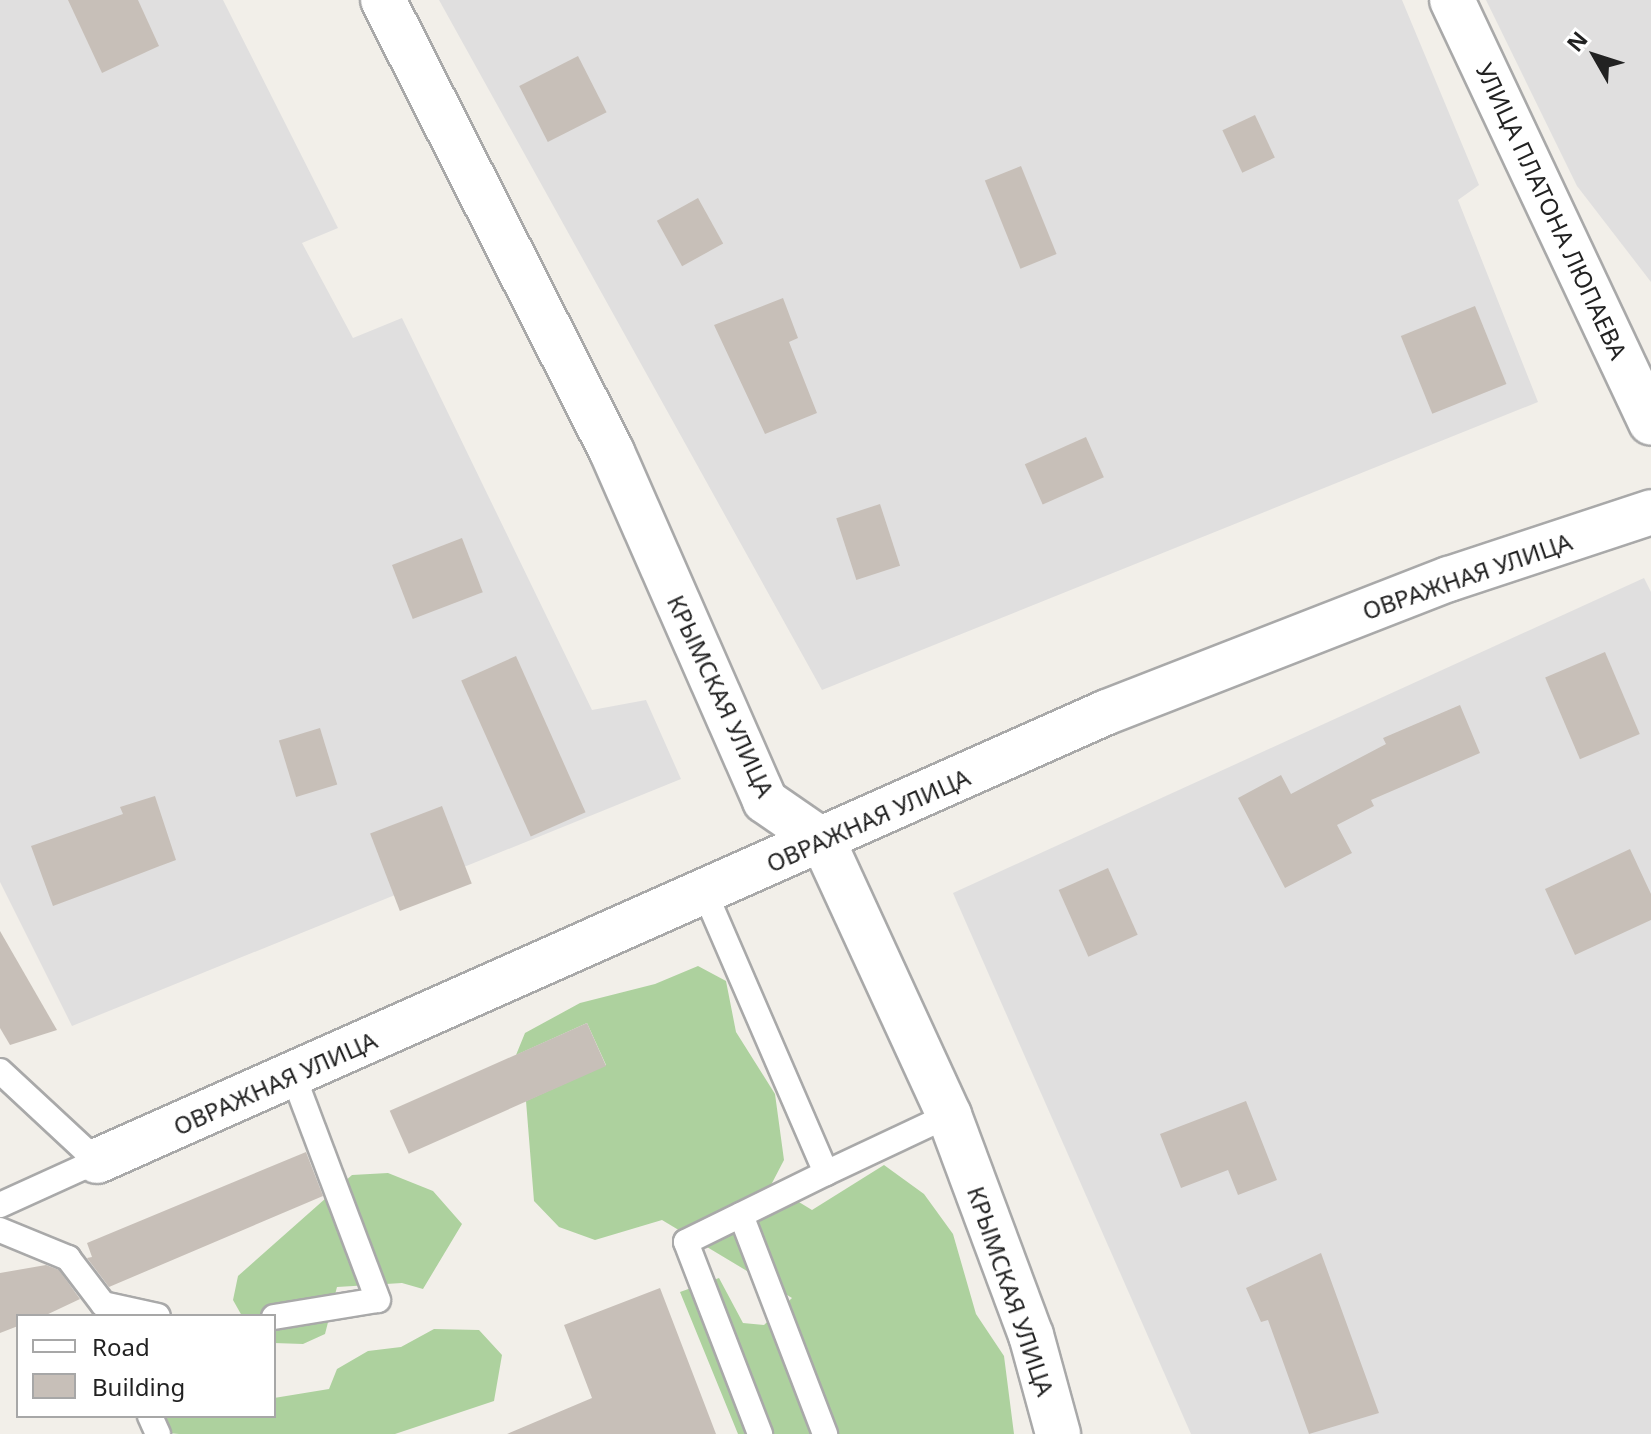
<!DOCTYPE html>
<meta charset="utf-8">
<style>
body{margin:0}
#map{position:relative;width:1651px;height:1434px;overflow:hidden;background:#f2efe9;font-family:"Noto Sans",sans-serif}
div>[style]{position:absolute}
.residential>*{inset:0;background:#e0dfdf}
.forest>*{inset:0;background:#add19e}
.building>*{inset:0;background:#c7bfb8;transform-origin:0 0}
.roads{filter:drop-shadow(2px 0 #a9a9a9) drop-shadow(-2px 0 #a9a9a9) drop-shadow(0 2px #a9a9a9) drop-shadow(0 -2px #a9a9a9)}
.lane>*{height:24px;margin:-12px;padding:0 12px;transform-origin:12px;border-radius:12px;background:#fff}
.street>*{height:44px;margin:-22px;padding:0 22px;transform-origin:22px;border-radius:22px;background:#fff}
span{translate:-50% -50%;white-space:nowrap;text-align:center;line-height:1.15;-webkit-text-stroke:7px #fff;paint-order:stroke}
.street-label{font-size:24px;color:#222}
.legend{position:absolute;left:16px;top:1314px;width:260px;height:104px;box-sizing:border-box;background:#fff;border:2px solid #a7a7a7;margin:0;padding:10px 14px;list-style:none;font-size:24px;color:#222}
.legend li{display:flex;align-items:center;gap:16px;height:40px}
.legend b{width:40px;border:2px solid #a7a7a7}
.north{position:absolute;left:1555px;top:16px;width:80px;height:80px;-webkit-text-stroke:6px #fff;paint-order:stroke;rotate:309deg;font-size:22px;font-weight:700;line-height:32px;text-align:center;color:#222}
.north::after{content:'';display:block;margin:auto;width:28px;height:36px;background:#222;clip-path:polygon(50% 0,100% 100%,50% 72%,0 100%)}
</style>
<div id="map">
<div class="residential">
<div style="clip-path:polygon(0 0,223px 0,338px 228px,302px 243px,353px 338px,402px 318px,592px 710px,646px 700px,681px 779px,72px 1026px,0 882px)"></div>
<div style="clip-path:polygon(439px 0,1402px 0,1479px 185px,1458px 200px,1538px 402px,822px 690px)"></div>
<div style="clip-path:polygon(1486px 0,1651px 0,1651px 282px,1577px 186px)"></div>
<div style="clip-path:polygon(1644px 578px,1651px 592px,1651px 1434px,1191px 1434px,953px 893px)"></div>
</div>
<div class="forest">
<div style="clip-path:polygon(698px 966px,726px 981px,736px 1032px,775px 1094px,784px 1160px,771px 1185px,812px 1210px,884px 1165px,924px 1194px,953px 1234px,976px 1314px,1004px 1356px,1014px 1434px,738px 1434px,680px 1292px,719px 1278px,743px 1323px,764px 1325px,792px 1298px,662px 1220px,595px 1240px,559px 1227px,534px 1201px,526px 1101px,606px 1065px,587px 1023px,516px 1055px,525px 1033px,580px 1003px,655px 984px)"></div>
<div style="clip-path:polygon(388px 1173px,433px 1191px,462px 1224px,423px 1289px,402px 1283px,337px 1287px,325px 1334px,303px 1344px,274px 1343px,274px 1316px,242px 1316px,233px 1300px,238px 1276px,352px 1175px)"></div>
<div style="clip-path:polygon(434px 1329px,479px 1330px,502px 1355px,494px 1401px,395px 1434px,179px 1434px,157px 1432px,147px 1416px,274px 1416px,274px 1398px,329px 1389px,337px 1369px,368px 1351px,401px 1347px)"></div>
</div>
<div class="building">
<div style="clip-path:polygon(68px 0,138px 0,159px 46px,102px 73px)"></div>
<div style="left:578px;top:56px;width:63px;height:66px;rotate:63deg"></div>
<div style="left:1255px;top:115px;width:47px;height:36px;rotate:65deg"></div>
<div style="left:1021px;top:166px;width:95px;height:39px;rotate:68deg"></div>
<div style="left:698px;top:198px;width:52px;height:47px;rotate:61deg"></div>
<div style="clip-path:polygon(783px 298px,798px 338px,789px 342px,817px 413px,765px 434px,714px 325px)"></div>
<div style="left:1475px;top:306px;width:84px;height:80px;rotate:68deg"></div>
<div style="left:1086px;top:437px;width:44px;height:67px;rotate:66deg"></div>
<div style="left:880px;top:504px;width:65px;height:46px;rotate:72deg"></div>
<div style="left:462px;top:538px;width:58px;height:75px;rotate:69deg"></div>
<div style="left:1605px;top:652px;width:89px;height:65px;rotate:67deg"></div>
<div style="left:516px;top:656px;width:171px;height:60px;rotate:66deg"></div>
<div style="clip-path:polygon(1460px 705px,1480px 753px,1371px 800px,1374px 806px,1337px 825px,1352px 853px,1285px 888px,1238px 798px,1281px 775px,1291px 794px,1386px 744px,1383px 738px)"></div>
<div style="left:320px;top:728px;width:59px;height:43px;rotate:73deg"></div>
<div style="clip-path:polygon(155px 796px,176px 860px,53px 906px,31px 846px,123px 814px,120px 807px)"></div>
<div style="left:442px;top:806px;width:83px;height:77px;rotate:69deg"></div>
<div style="clip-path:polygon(1630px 849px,1651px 894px,1651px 920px,1575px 955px,1545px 889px)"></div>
<div style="left:1108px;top:868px;width:73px;height:54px;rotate:66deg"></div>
<div style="clip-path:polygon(0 931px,57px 1030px,10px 1045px,0 1028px)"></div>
<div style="left:587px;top:1023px;width:47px;height:216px;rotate:66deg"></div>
<div style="clip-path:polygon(1246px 1101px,1277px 1180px,1238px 1195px,1228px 1170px,1181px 1188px,1160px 1134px)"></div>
<div style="clip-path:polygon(306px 1152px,323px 1196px,109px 1287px,87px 1258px,92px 1257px,87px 1243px)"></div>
<div style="clip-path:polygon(1321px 1253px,1379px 1413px,1309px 1434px,1268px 1320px,1261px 1322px,1246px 1288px)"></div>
<div style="clip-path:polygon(46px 1265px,59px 1270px,80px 1299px,44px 1316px,18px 1316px,18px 1326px,0 1333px,0 1273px)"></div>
<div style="clip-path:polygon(660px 1288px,716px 1434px,507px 1434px,592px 1398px,564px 1325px)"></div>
</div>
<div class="roads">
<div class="lane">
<div style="left:705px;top:893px;width:305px;rotate:66.6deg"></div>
<div style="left:826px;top:1173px;width:156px;rotate:153.8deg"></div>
<div style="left:686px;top:1242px;width:206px;rotate:68.9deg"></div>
<div style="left:0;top:1071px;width:132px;rotate:42.9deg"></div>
<div style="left:97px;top:1161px;width:107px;rotate:155.6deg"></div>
<div style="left:826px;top:1173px;width:136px;rotate:-25.2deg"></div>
<div style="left:741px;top:1215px;width:235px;rotate:69deg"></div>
<div style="left:0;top:1230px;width:74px;rotate:22.4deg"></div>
<div style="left:68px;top:1258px;width:58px;rotate:52.7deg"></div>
<div style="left:103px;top:1304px;width:56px;rotate:12.3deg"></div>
<div style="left:274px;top:1317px;width:105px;rotate:-9.3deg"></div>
<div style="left:378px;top:1300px;width:241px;rotate:-110.7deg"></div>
<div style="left:150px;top:1416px;width:20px;rotate:66deg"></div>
</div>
<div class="street">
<div style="left:383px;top:0;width:507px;rotate:63.13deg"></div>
<div style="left:612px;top:452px;width:381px;rotate:66.3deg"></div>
<div style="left:765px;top:801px;width:70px;rotate:34.6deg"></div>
<div style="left:823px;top:841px;width:302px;rotate:65.3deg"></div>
<div style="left:949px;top:1115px;width:235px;rotate:69.6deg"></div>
<div style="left:1031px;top:1335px;width:103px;rotate:74.7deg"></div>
<div style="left:1452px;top:0;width:467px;rotate:64.8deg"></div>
<div style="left:97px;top:1161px;width:1105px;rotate:-23.97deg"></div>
<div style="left:1107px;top:712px;width:367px;rotate:-21.3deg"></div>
<div style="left:1449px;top:579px;width:213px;rotate:-18.3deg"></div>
</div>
</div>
<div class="street-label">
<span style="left:1552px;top:211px;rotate:65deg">УЛИЦА ПЛАТОНА ЛЮПАЕВА</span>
<span style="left:1467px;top:576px;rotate:-19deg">ОВРАЖНАЯ УЛИЦА</span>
<span style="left:721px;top:696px;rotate:65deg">КРЫМСКАЯ УЛИЦА</span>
<span style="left:868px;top:820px;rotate:-24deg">ОВРАЖНАЯ УЛИЦА</span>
<span style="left:275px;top:1083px;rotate:-24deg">ОВРАЖНАЯ УЛИЦА</span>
<span style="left:1011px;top:1291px;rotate:71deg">КРЫМСКАЯ УЛИЦА</span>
</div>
<ul class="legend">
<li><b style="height:10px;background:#fff"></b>Road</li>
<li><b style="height:22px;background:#c7bfb8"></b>Building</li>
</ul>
<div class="north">N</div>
</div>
